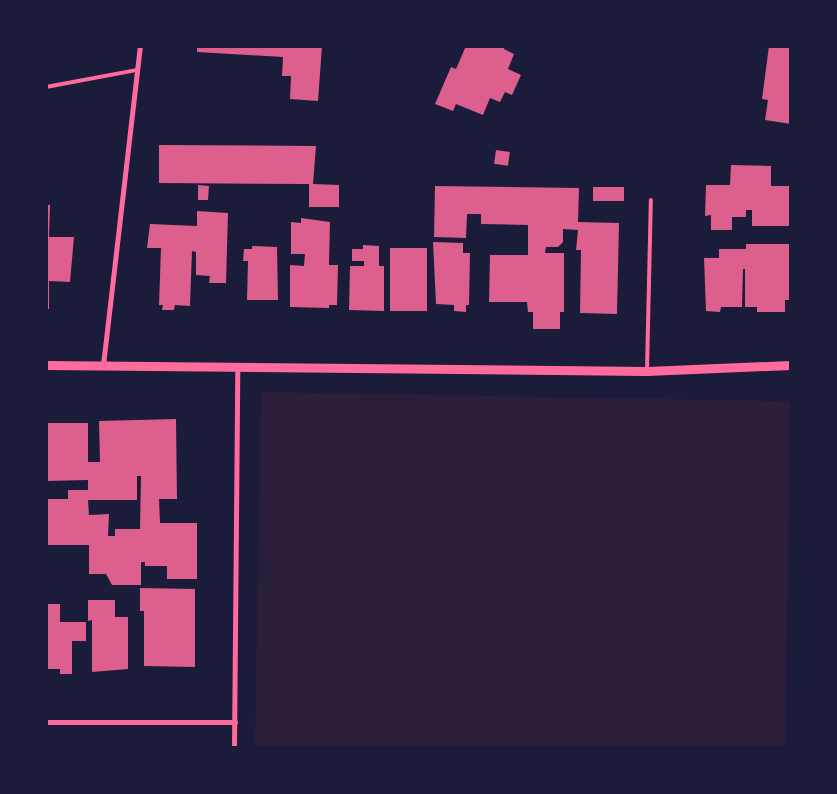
<!DOCTYPE html>
<style>
body{margin:0}
#map{position:relative;width:837px;height:794px;overflow:hidden;background:#1b1b3a;font-family:Helvetica,sans-serif}
div>[style]{position:absolute}
.green>*{inset:0;background:#2a1e3b;transform-origin:0 0}
.building>*{inset:0;background:#dd5f8e;transform-origin:0 0}
.service>*{height:4px;margin:-2px;padding:0 2px;transform-origin:2px;border-radius:2px;background:#ff6b9d}
.minor>*{height:5px;margin:-2.5px;padding:0 2.5px;transform-origin:2.5px;border-radius:2.5px;background:#ff6b9d}
.tertiary>*{height:9px;margin:-4.5px;padding:0 4.5px;transform-origin:4.5px;border-radius:4.5px;background:#ff6b9d}
span{translate:-50% -50%;white-space:nowrap;text-align:center;line-height:1.15;-webkit-text-stroke:5px #1b1b3a;paint-order:stroke}
.frame{position:absolute;inset:0;border:48px solid #1b1b3a;pointer-events:none}
</style>
<div id="map">
<div class="green">
<div style="left:261px;top:392px;width:530px;height:356px;rotate:1deg"></div>
</div>
<div class="building">
<div style="clip-path:polygon(197px 46px,322px 46px,318px 101px,290px 99px,291px 76px,282px 76px,283px 57px,197px 52px)"></div>
<div style="clip-path:polygon(466px 46px,505px 46px,504px 49px,514px 54px,508px 69px,521px 75px,512px 95px,505px 92px,500px 102px,490px 98px,483px 115px,456px 104px,453px 111px,435px 104px,451px 67px,456px 69px)"></div>
<div style="clip-path:polygon(769px 46px,791px 46px,791px 124px,765px 120px,768px 100px,762px 99px)"></div>
<div style="clip-path:polygon(159px 145px,316px 146px,313px 184px,339px 185px,339px 207px,309px 207px,309px 184px,159px 183px)"></div>
<div style="left:496px;top:150px;width:14px;height:14px;rotate:8deg"></div>
<div style="clip-path:polygon(731px 165px,771px 166px,771px 186px,791px 186px,791px 226px,752px 226px,752px 210px,746px 210px,746px 217px,732px 217px,732px 230px,711px 230px,711px 215px,705px 216px,706px 185px,730px 185px)"></div>
<div style="clip-path:polygon(198px 185px,209px 186px,208px 200px,198px 200px)"></div>
<div style="clip-path:polygon(435px 186px,579px 188px,578px 222px,619px 223px,617px 314px,580px 313px,581px 250px,576px 250px,578px 230px,563px 229px,563px 242px,558px 247px,546px 247px,545px 253px,564px 253px,564px 312px,560px 312px,560px 329px,533px 329px,533px 312px,528px 312px,527px 302px,489px 302px,490px 255px,528px 255px,528px 225px,481px 224px,481px 214px,467px 214px,466px 238px,434px 237px)"></div>
<div style="left:624px;top:187px;width:14px;height:31px;rotate:90deg"></div>
<div style="clip-path:polygon(46px 205px,50px 205px,49px 237px,74px 237px,70px 282px,49px 281px,49px 309px,46px 309px)"></div>
<div style="clip-path:polygon(197px 211px,228px 213px,226px 283px,209px 283px,210px 276px,196px 275px,196px 252px,192px 251px,190px 306px,175px 305px,174px 310px,162px 310px,163px 305px,159px 305px,161px 248px,147px 248px,150px 224px,197px 226px)"></div>
<div style="clip-path:polygon(301px 218px,330px 222px,329px 265px,338px 265px,337px 305px,329px 305px,329px 308px,290px 307px,290px 265px,304px 266px,305px 254px,291px 254px,291px 222px,301px 223px)"></div>
<div style="clip-path:polygon(433px 242px,463px 243px,463px 253px,470px 253px,469px 305px,466px 305px,466px 312px,454px 311px,454px 305px,436px 304px)"></div>
<div style="clip-path:polygon(746px 244px,791px 244px,791px 300px,785px 300px,785px 312px,757px 312px,757px 307px,745px 307px,745px 269px,743px 269px,742px 307px,721px 307px,720px 312px,706px 311px,704px 258px,719px 258px,719px 249px,746px 249px)"></div>
<div style="clip-path:polygon(363px 245px,379px 246px,379px 266px,384px 266px,384px 311px,349px 310px,350px 266px,364px 266px,364px 261px,352px 261px,352px 249px,363px 249px)"></div>
<div style="clip-path:polygon(252px 246px,277px 247px,278px 300px,247px 300px,248px 261px,243px 261px,244px 249px,252px 249px)"></div>
<div style="left:390px;top:248px;width:37px;height:63px"></div>
<div style="clip-path:polygon(evenodd,176px 419px,177px 499px,159px 499px,160px 523px,197px 523px,197px 579px,167px 579px,167px 566px,145px 566px,145px 562px,141px 562px,141px 585px,112px 585px,106px 574px,89px 574px,89px 545px,46px 545px,46px 499px,68px 499px,68px 490px,88px 490px,88px 480px,46px 481px,46px 423px,88px 423px,88px 462px,100px 462px,99px 421px,176px 419px,137px 476px,141px 476px,140px 529px,115px 529px,115px 536px,108px 536px,109px 514px,89px 515px,88px 500px,137px 500px,137px 476px)"></div>
<div style="clip-path:polygon(140px 588px,195px 589px,195px 667px,144px 666px,144px 611px,140px 611px)"></div>
<div style="clip-path:polygon(88px 600px,115px 600px,115px 617px,128px 617px,128px 669px,92px 672px,92px 620px,88px 621px)"></div>
<div style="clip-path:polygon(46px 604px,60px 604px,60px 622px,86px 622px,86px 641px,72px 641px,72px 674px,60px 674px,60px 669px,46px 669px)"></div>
</div>
<div class="service">
<div style="left:46px;top:87px;width:93px;rotate:-10.6deg"></div>
<div style="left:647px;top:370px;width:170px;rotate:-88.7deg"></div>
</div>
<div class="minor">
<div style="left:103px;top:365px;width:321px;rotate:-83.4deg"></div>
<div style="left:46px;top:722px;width:189px"></div>
<div style="left:234px;top:748px;width:381px;rotate:-89.5deg"></div>
</div>
<div class="tertiary">
<div style="left:46px;top:365px;width:601px;rotate:0.57deg"></div>
<div style="left:647px;top:371px;width:144px;rotate:-2.4deg"></div>
</div>
<div class="frame"></div>
</div>
